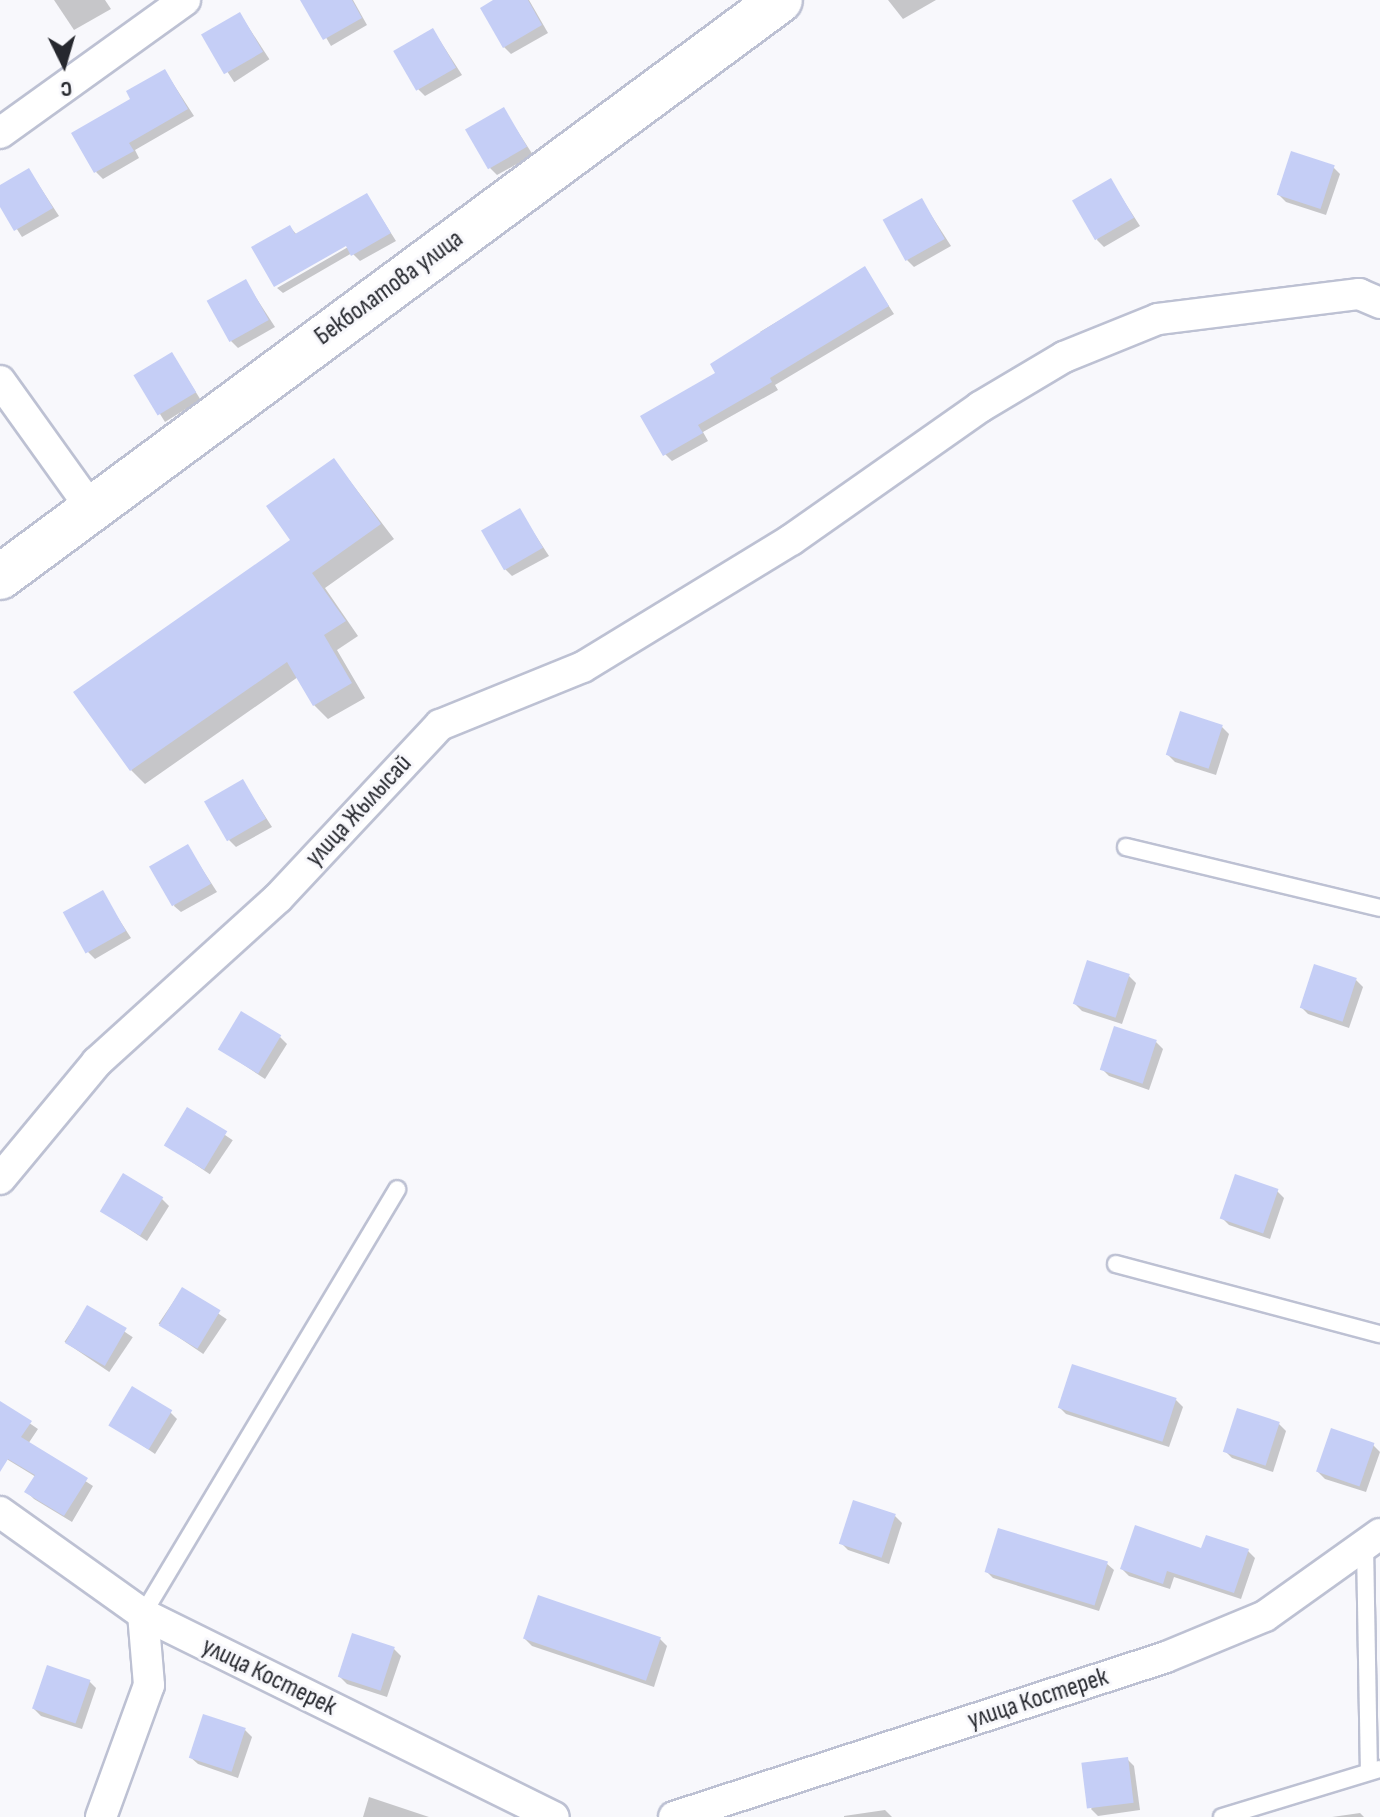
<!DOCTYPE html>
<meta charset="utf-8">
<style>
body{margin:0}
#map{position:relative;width:1380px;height:1817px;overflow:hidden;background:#f8f8fc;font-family:"Sofia Sans Condensed",sans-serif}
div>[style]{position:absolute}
.shadow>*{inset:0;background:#0003;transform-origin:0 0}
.building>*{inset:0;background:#c5cef6;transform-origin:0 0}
.roads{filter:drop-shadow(2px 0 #bdc1d3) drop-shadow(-2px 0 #bdc1d3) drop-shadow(0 2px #bdc1d3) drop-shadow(0 -2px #bdc1d3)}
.lane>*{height:16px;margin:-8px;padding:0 8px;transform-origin:8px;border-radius:8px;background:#fff}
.street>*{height:30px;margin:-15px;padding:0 15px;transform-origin:15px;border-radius:15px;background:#fff}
.secondary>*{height:44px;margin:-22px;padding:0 22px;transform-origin:22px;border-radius:22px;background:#fff}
span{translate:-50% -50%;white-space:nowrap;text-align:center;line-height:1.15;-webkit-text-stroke:6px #f8f8fc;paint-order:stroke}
.street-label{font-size:26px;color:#26282e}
.north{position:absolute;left:24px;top:24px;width:80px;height:80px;-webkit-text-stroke:6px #f8f8fc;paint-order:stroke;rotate:175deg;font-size:22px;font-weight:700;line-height:32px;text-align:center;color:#26282e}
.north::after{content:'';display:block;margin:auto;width:28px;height:36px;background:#26282e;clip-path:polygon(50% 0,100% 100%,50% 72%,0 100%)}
</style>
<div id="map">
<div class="shadow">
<div style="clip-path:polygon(54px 0,105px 0,111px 9px,74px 30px)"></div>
<div style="clip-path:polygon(304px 0,353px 0,367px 25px,331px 46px)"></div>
<div style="clip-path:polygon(497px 0,529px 0,548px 33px,511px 54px,504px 47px)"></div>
<div style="clip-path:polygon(888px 0,936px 0,903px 19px)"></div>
<div style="left:240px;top:14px;width:54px;height:42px;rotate:57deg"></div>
<div style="clip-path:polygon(433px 30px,462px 75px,425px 96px,418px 89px)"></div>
<div style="clip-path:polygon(165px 71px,194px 116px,135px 150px,139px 158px,103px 179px,96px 172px,133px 99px)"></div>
<div style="clip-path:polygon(504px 110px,533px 155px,497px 175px,490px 168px)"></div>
<div style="clip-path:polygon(1333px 167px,1340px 174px,1326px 215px,1286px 202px,1279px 195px)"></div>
<div style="clip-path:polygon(29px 170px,59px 216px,22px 237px,0 203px,0 187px)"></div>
<div style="clip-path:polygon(1111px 181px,1140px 226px,1104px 247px,1097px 240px)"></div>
<div style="clip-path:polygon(367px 195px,396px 241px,360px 261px,352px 253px,283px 293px,277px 288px,355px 243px,353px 240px,275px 285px,290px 227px,297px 235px)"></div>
<div style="clip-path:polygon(922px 201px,951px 246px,914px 267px,907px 260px)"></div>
<div style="clip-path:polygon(865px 269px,894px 314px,775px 385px,778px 390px,703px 432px,708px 441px,672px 461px,665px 454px,717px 374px,763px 336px,760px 332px)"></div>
<div style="clip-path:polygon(246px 282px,275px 327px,238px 348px,231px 341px)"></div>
<div style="left:172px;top:354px;width:54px;height:42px;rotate:58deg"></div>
<div style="clip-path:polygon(334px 460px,394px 539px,325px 588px,358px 636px,337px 650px,365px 698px,328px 719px,314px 705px,298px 677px,145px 784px,131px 770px,293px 541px)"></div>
<div style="clip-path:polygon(519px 510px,549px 556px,512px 576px,505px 569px)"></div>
<div style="clip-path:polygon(1222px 727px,1229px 734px,1216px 775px,1175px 762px,1168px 755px)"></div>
<div style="clip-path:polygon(243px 782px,272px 827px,236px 847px,229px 840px)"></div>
<div style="clip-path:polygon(188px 847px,217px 892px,181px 912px,174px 906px)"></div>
<div style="clip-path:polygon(102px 893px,131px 938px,95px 959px,88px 952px)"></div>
<div style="clip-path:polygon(1129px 976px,1136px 983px,1122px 1024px,1082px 1011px,1075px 1004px)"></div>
<div style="clip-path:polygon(1356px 980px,1363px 987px,1349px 1028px,1308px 1014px,1301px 1007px)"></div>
<div style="clip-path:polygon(280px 1037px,287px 1044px,265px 1079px,220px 1049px)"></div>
<div style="clip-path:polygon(1156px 1042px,1163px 1049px,1149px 1090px,1109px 1076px,1102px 1069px)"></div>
<div style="left:188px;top:1110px;width:54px;height:41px;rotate:34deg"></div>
<div style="clip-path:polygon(1277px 1191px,1284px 1198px,1270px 1239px,1229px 1225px,1222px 1218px)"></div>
<div style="clip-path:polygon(162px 1199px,169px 1206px,147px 1241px,102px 1211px)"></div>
<div style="left:182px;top:1289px;width:54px;height:42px;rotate:34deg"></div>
<div style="left:88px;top:1307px;width:54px;height:42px;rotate:34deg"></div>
<div style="clip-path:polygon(1176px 1400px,1183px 1407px,1169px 1447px,1066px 1414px,1059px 1407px)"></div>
<div style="clip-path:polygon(0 1403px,38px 1429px,28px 1444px,93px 1486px,72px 1522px,34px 1499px,27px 1492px,36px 1477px,0 1455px)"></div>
<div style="clip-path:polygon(170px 1412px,177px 1419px,155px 1454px,111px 1424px)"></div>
<div style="clip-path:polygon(1279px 1424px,1286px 1431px,1273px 1472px,1232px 1458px,1225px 1451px)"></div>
<div style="clip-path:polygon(1373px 1445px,1380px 1452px,1366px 1492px,1325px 1479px,1318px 1472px)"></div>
<div style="clip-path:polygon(895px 1516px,902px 1523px,889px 1564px,848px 1550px,841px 1543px)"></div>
<div style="clip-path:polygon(1203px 1550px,1248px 1551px,1255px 1558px,1241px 1599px,1174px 1577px,1170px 1589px,1129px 1576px,1122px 1569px)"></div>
<div style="clip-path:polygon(1106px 1563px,1114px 1570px,1099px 1611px,993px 1578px,986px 1571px)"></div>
<div style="clip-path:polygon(539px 1598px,660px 1639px,667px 1646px,654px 1687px,532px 1646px,525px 1639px)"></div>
<div style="clip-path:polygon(394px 1649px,401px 1656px,387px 1697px,347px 1684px,339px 1676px)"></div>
<div style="clip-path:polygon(89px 1681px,96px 1688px,82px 1729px,41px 1716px,34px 1709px)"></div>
<div style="clip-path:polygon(245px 1730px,252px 1737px,238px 1778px,198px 1764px,190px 1757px)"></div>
<div style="clip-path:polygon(1127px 1759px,1134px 1766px,1140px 1810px,1098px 1816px,1091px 1809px)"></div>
<div style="clip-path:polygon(369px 1797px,429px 1817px,363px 1817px)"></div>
<div style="clip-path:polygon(885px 1810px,892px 1817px,844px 1817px,844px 1816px)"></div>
<div style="clip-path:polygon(1360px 1813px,1364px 1817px,1332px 1817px)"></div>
</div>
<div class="building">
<div style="clip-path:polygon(300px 0,352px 0,362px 18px,323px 40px)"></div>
<div style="clip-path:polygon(493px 0,528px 0,542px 25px,503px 48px,480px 8px)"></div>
<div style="left:240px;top:12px;width:46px;height:45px;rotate:60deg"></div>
<div style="left:433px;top:28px;width:46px;height:46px;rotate:60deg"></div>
<div style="clip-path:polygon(165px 69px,188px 109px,129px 143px,134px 151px,94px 173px,71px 133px,130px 99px,126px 91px)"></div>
<div style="left:504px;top:107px;width:46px;height:45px;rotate:60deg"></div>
<div style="left:1291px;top:151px;width:46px;height:46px;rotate:18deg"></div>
<div style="clip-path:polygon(29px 168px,53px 208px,14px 231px,0 207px,0 185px)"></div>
<div style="left:1111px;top:178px;width:46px;height:45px;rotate:60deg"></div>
<div style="clip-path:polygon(367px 193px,391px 233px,351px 256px,346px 246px,274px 287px,251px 247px,290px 225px,295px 234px)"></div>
<div style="left:922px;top:198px;width:47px;height:45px;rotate:61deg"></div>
<div style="clip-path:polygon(865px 266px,889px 306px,770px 378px,772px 382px,698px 425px,703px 433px,663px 456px,640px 416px,715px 373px,710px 364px)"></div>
<div style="left:246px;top:279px;width:47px;height:45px;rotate:61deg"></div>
<div style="left:172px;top:352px;width:47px;height:45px;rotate:59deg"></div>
<div style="clip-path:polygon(334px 458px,381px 524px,312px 573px,346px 621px,324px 635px,352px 683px,313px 706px,287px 662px,130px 771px,73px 692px,290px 540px,266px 506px)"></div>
<div style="left:520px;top:508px;width:46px;height:45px;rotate:60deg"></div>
<div style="left:1180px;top:711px;width:45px;height:46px;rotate:18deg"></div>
<div style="left:243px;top:779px;width:46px;height:45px;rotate:60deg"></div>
<div style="left:188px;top:844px;width:46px;height:45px;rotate:60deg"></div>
<div style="left:103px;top:890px;width:47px;height:46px;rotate:61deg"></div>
<div style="left:1087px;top:960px;width:45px;height:46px;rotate:18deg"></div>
<div style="left:1314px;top:964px;width:45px;height:46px;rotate:18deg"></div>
<div style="left:241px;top:1011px;width:47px;height:45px;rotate:31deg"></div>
<div style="left:1114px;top:1026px;width:45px;height:46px;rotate:18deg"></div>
<div style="left:187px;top:1107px;width:47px;height:45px;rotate:31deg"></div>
<div style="left:123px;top:1173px;width:47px;height:45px;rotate:31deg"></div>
<div style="left:1235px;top:1174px;width:46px;height:47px;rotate:19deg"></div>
<div style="left:182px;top:1287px;width:45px;height:45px;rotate:31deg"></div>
<div style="left:87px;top:1305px;width:46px;height:44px;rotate:30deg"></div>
<div style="left:1072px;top:1364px;width:110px;height:46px;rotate:18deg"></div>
<div style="left:132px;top:1386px;width:47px;height:46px;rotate:31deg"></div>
<div style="clip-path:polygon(0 1401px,32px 1421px,21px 1437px,88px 1478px,64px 1516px,24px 1492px,35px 1475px,8px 1459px,0 1472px)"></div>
<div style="left:1237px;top:1408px;width:45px;height:46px;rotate:18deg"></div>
<div style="left:1331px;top:1428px;width:46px;height:46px;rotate:19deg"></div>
<div style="left:853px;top:1500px;width:45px;height:46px;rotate:18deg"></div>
<div style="clip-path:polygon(1135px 1525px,1201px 1548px,1206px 1535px,1249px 1549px,1234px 1593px,1167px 1571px,1163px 1584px,1120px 1569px)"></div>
<div style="left:998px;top:1528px;width:115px;height:46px;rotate:17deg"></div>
<div style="left:538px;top:1595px;width:130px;height:46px;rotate:19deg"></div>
<div style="left:352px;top:1633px;width:45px;height:46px;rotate:18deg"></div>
<div style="left:47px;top:1665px;width:46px;height:46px;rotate:19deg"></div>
<div style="left:203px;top:1714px;width:45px;height:46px;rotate:18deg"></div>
<div style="left:1128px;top:1757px;width:46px;height:47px;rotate:83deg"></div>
</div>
<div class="roads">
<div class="lane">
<div style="left:1126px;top:847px;width:261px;rotate:13.5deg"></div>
<div style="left:1116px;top:1264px;width:273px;rotate:14.9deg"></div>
<div style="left:1365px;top:1545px;width:225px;rotate:89deg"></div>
<div style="left:143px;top:1614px;width:495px;rotate:-59.1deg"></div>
<div style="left:1222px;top:1817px;width:165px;rotate:-16.9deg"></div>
</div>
<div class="street">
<div style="left:0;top:133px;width:228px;rotate:-35.7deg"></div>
<div style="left:0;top:381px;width:156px;rotate:54.4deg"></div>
<div style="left:0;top:1179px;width:152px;rotate:-50.3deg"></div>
<div style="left:97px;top:1062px;width:244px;rotate:-42.2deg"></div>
<div style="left:278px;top:898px;width:237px;rotate:-46.9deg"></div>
<div style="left:440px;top:725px;width:154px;rotate:-22.1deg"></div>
<div style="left:583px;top:667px;width:244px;rotate:-31.4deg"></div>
<div style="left:791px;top:540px;width:231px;rotate:-35.1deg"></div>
<div style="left:980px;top:407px;width:98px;rotate:-30.8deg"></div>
<div style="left:1064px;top:357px;width:101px;rotate:-22deg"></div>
<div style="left:1158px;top:319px;width:203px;rotate:-7.1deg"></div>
<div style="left:1359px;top:294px;width:23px;rotate:23deg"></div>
<div style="left:0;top:1512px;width:176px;rotate:35.5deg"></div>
<div style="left:143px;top:1614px;width:458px;rotate:26.3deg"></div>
<div style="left:101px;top:1817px;width:140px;rotate:-70deg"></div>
<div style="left:149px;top:1685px;width:71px;rotate:-94.8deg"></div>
<div style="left:674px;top:1817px;width:517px;rotate:-18.01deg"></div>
<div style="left:1166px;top:1657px;width:107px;rotate:-22.5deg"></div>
<div style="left:1265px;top:1616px;width:141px;rotate:-35.5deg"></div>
</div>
<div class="secondary">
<div style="left:0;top:577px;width:970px;rotate:-36.49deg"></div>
</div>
</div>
<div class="street-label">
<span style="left:389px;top:288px;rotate:-36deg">Бекболатова улица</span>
<span style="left:359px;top:811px;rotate:-47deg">улица Жылысай</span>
<span style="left:269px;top:1677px;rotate:26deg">улица Костерек</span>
<span style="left:1038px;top:1699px;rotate:-18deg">улица Костерек</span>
</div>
<div class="north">С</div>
</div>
